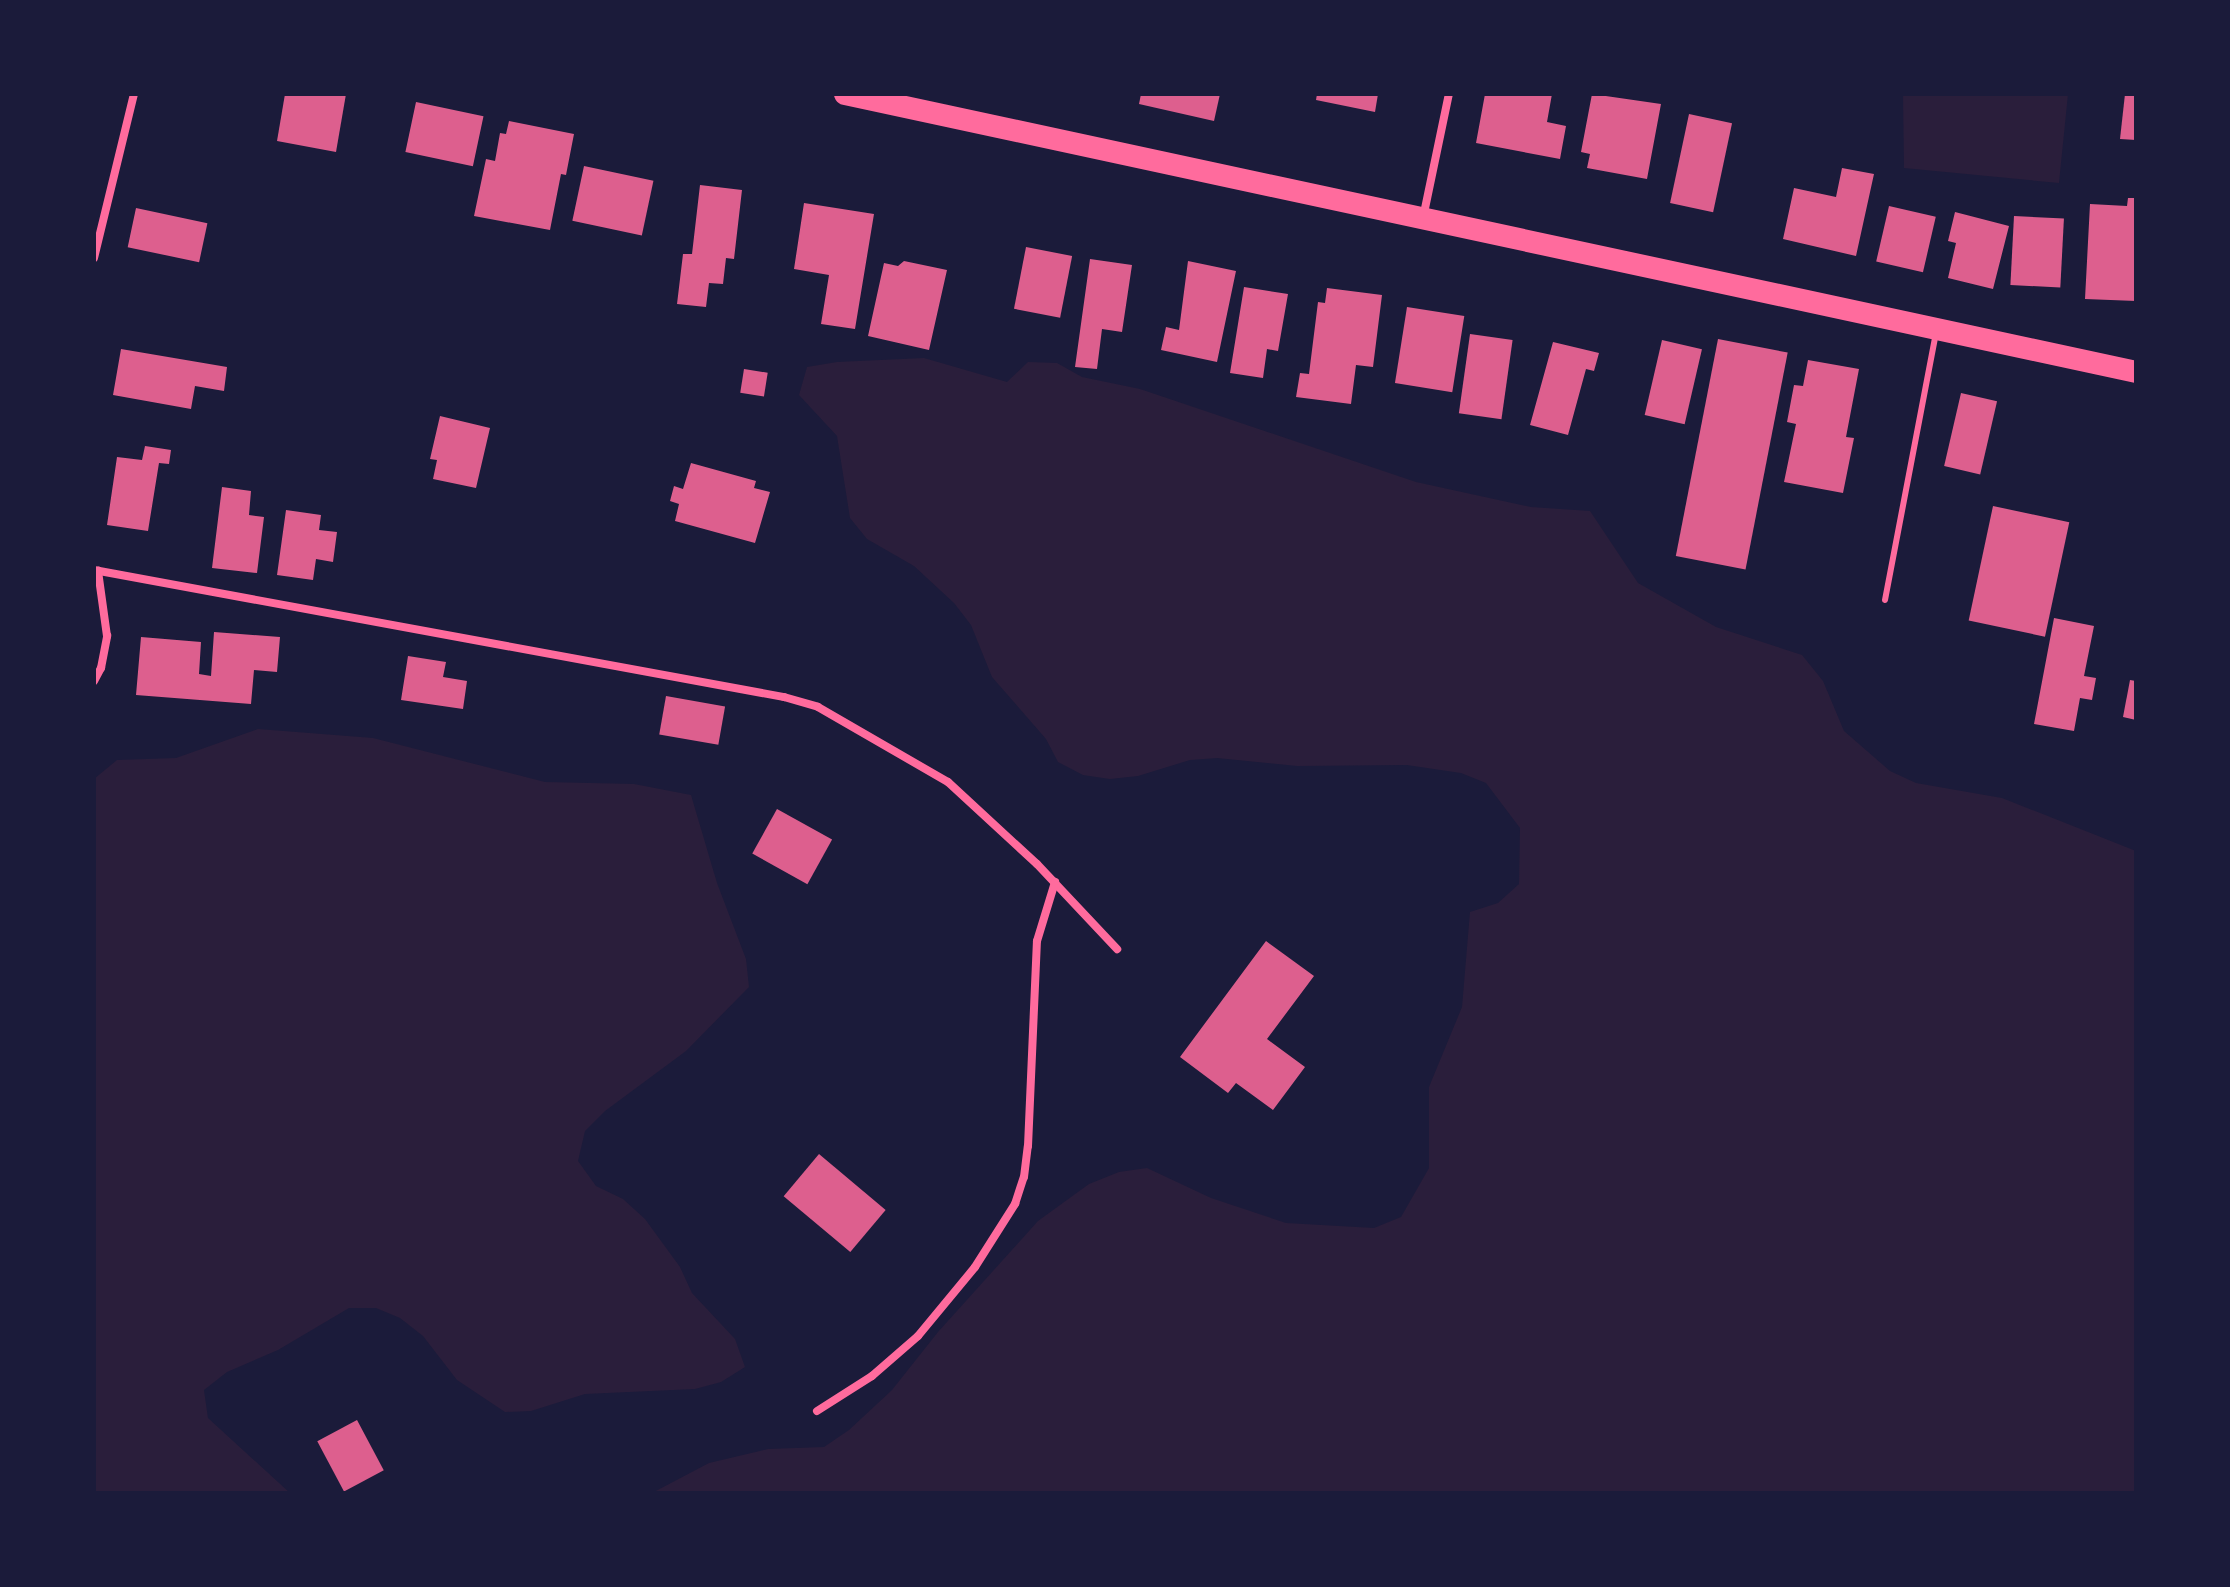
<!DOCTYPE html>
<style>
body{margin:0}
#map{position:relative;width:2230px;height:1587px;overflow:hidden;background:#1b1b3a;font-family:Overpass,sans-serif}
div>[style]{position:absolute}
.green>*{inset:0;background:#2a1e3b}
.building>*{inset:0;background:#dd5f8e;transform-origin:0 0}
.service>*{height:6px;margin:-3px;padding:0 3px;transform-origin:3px;border-radius:3px;background:#ff6b9d}
.minor>*{height:8px;margin:-4px;padding:0 4px;transform-origin:4px;border-radius:4px;background:#ff6b9d}
.trunk>*{height:22px;margin:-11px;padding:0 11px;transform-origin:11px;border-radius:11px;background:#ff6b9d}
span{translate:-50% -50%;white-space:nowrap;text-align:center;line-height:1.15;-webkit-text-stroke:6px #1b1b3a;paint-order:stroke}
.frame{position:absolute;inset:0;border:96px solid #1b1b3a;pointer-events:none}
</style>
<div id="map">
<div class="green">
<div style="clip-path:polygon(1903px 94px,2068px 94px,2059px 183px,1904px 168px)"></div>
<div style="clip-path:polygon(924px 358px,1007px 382px,1028px 362px,1057px 363px,1082px 377px,1140px 389px,1416px 482px,1531px 507px,1590px 511px,1638px 583px,1716px 627px,1802px 655px,1823px 681px,1844px 731px,1890px 771px,1916px 783px,2002px 798px,2136px 851px,2136px 1493px,652px 1493px,709px 1463px,768px 1449px,824px 1447px,849px 1430px,892px 1390px,938px 1332px,1038px 1221px,1089px 1184px,1119px 1172px,1147px 1168px,1211px 1198px,1286px 1223px,1374px 1228px,1401px 1217px,1429px 1168px,1429px 1087px,1462px 1007px,1470px 912px,1498px 903px,1519px 884px,1520px 828px,1486px 783px,1461px 773px,1407px 765px,1297px 766px,1217px 758px,1190px 760px,1138px 776px,1110px 779px,1083px 775px,1058px 762px,1046px 739px,992px 677px,971px 625px,954px 603px,914px 566px,867px 539px,850px 518px,837px 436px,799px 395px,807px 367px,837px 362px)"></div>
<div style="clip-path:polygon(258px 729px,373px 738px,545px 782px,634px 784px,691px 795px,717px 883px,746px 959px,749px 987px,686px 1051px,605px 1111px,585px 1131px,578px 1161px,596px 1186px,623px 1199px,645px 1219px,680px 1267px,692px 1293px,735px 1339px,745px 1367px,721px 1382px,695px 1389px,585px 1394px,531px 1411px,505px 1412px,457px 1380px,423px 1336px,400px 1318px,376px 1308px,349px 1308px,278px 1350px,227px 1372px,204px 1390px,208px 1418px,290px 1493px,94px 1493px,94px 779px,117px 760px,176px 758px)"></div>
</div>
<div class="building">
<div style="clip-path:polygon(285px 94px,346px 94px,336px 152px,277px 141px)"></div>
<div style="clip-path:polygon(1141px 94px,1220px 94px,1214px 121px,1139px 104px)"></div>
<div style="clip-path:polygon(1317px 94px,1378px 94px,1375px 112px,1316px 100px)"></div>
<div style="clip-path:polygon(1485px 94px,1552px 94px,1547px 122px,1566px 126px,1560px 159px,1476px 143px)"></div>
<div style="clip-path:polygon(1592px 94px,1661px 104px,1647px 179px,1587px 168px,1590px 154px,1581px 152px)"></div>
<div style="clip-path:polygon(2125px 94px,2136px 94px,2136px 140px,2120px 139px)"></div>
<div style="left:416px;top:102px;width:69px;height:51px;rotate:12deg"></div>
<div style="left:1689px;top:114px;width:44px;height:91px;rotate:12deg"></div>
<div style="clip-path:polygon(509px 121px,574px 134px,566px 175px,561px 174px,550px 230px,474px 216px,486px 159px,495px 161px,500px 133px,506px 134px)"></div>
<div style="left:584px;top:166px;width:71px;height:56px;rotate:12deg"></div>
<div style="clip-path:polygon(1842px 168px,1874px 174px,1856px 256px,1783px 239px,1794px 188px,1836px 197px)"></div>
<div style="clip-path:polygon(700px 185px,742px 190px,734px 259px,726px 258px,723px 284px,709px 283px,706px 307px,677px 304px,683px 254px,692px 254px)"></div>
<div style="clip-path:polygon(2128px 198px,2136px 198px,2136px 301px,2085px 299px,2090px 204px,2127px 206px)"></div>
<div style="clip-path:polygon(804px 203px,874px 214px,855px 329px,821px 324px,829px 275px,794px 269px)"></div>
<div style="left:1889px;top:206px;width:48px;height:57px;rotate:13deg"></div>
<div style="left:136px;top:208px;width:73px;height:40px;rotate:12deg"></div>
<div style="clip-path:polygon(1955px 212px,2009px 226px,1993px 289px,1948px 278px,1956px 243px,1948px 241px)"></div>
<div style="left:2014px;top:216px;width:50px;height:69px;rotate:3deg"></div>
<div style="left:1026px;top:247px;width:47px;height:63px;rotate:11deg"></div>
<div style="clip-path:polygon(1090px 259px,1132px 265px,1122px 332px,1102px 329px,1097px 369px,1075px 367px)"></div>
<div style="clip-path:polygon(904px 261px,947px 270px,929px 350px,868px 336px,884px 263px,898px 266px)"></div>
<div style="clip-path:polygon(1188px 261px,1236px 271px,1217px 362px,1161px 350px,1166px 327px,1179px 330px)"></div>
<div style="clip-path:polygon(1244px 287px,1288px 294px,1278px 351px,1267px 349px,1263px 378px,1230px 373px)"></div>
<div style="clip-path:polygon(1327px 288px,1382px 295px,1373px 367px,1356px 365px,1351px 404px,1296px 397px,1300px 373px,1309px 374px,1318px 302px,1325px 303px)"></div>
<div style="left:1407px;top:307px;width:58px;height:77px;rotate:9deg"></div>
<div style="left:1470px;top:334px;width:43px;height:80px;rotate:8deg"></div>
<div style="left:1718px;top:339px;width:71px;height:221px;rotate:11deg"></div>
<div style="left:1662px;top:340px;width:41px;height:77px;rotate:13deg"></div>
<div style="clip-path:polygon(1553px 342px,1599px 353px,1594px 371px,1586px 369px,1568px 435px,1530px 425px)"></div>
<div style="clip-path:polygon(121px 349px,227px 367px,224px 391px,195px 386px,191px 409px,113px 395px)"></div>
<div style="clip-path:polygon(1808px 360px,1859px 369px,1846px 437px,1854px 438px,1843px 493px,1784px 482px,1796px 424px,1787px 422px,1794px 385px,1803px 386px)"></div>
<div style="left:744px;top:369px;width:24px;height:24px;rotate:9deg"></div>
<div style="left:1961px;top:393px;width:37px;height:75px;rotate:13deg"></div>
<div style="clip-path:polygon(440px 416px,490px 428px,476px 488px,433px 479px,437px 460px,430px 459px)"></div>
<div style="clip-path:polygon(145px 446px,171px 450px,169px 464px,159px 463px,148px 531px,107px 525px,117px 457px,142px 460px)"></div>
<div style="clip-path:polygon(691px 463px,756px 481px,754px 488px,770px 492px,755px 543px,675px 521px,679px 504px,670px 501px,674px 486px,683px 489px)"></div>
<div style="clip-path:polygon(222px 487px,251px 491px,249px 515px,264px 517px,257px 573px,212px 568px)"></div>
<div style="left:1993px;top:506px;width:78px;height:117px;rotate:12deg"></div>
<div style="clip-path:polygon(286px 510px,321px 515px,319px 530px,337px 532px,333px 562px,316px 559px,313px 580px,277px 575px)"></div>
<div style="clip-path:polygon(2054px 618px,2094px 626px,2084px 676px,2096px 678px,2092px 700px,2080px 698px,2074px 731px,2034px 724px)"></div>
<div style="clip-path:polygon(214px 632px,280px 637px,277px 672px,254px 670px,251px 704px,136px 695px,141px 637px,201px 642px,199px 674px,211px 676px)"></div>
<div style="clip-path:polygon(408px 656px,446px 662px,443px 677px,467px 681px,463px 709px,401px 700px)"></div>
<div style="clip-path:polygon(2130px 680px,2136px 681px,2136px 720px,2123px 717px)"></div>
<div style="left:666px;top:696px;width:60px;height:39px;rotate:10deg"></div>
<div style="left:777px;top:809px;width:63px;height:51px;rotate:29deg"></div>
<div style="clip-path:polygon(1266px 941px,1314px 976px,1267px 1039px,1305px 1067px,1273px 1110px,1236px 1083px,1228px 1093px,1180px 1057px)"></div>
<div style="left:819px;top:1154px;width:87px;height:55px;rotate:40deg"></div>
<div style="left:357px;top:1420px;width:57px;height:45px;rotate:62deg"></div>
</div>
<div class="service">
<div style="left:1885px;top:600px;width:273px;rotate:-79.2deg"></div>
</div>
<div class="minor">
<div style="left:1423px;top:218px;width:127px;rotate:-78.2deg"></div>
<div style="left:94px;top:258px;width:169px;rotate:-76.3deg"></div>
<div style="left:94px;top:570px;width:702px;rotate:10.43deg"></div>
<div style="left:784px;top:697px;width:35px;rotate:16deg"></div>
<div style="left:818px;top:707px;width:150px;rotate:30deg"></div>
<div style="left:948px;top:782px;width:121px;rotate:42.7deg"></div>
<div style="left:1037px;top:864px;width:117px;rotate:46.7deg"></div>
<div style="left:94px;top:681px;width:15px;rotate:-62deg"></div>
<div style="left:101px;top:668px;width:33px;rotate:-79deg"></div>
<div style="left:107px;top:636px;width:66px;rotate:-97.9deg"></div>
<div style="left:817px;top:1411px;width:65px;rotate:-32.5deg"></div>
<div style="left:872px;top:1376px;width:61px;rotate:-41deg"></div>
<div style="left:918px;top:1336px;width:89px;rotate:-50.4deg"></div>
<div style="left:975px;top:1267px;width:75px;rotate:-57.6deg"></div>
<div style="left:1015px;top:1204px;width:28px;rotate:-72deg"></div>
<div style="left:1024px;top:1177px;width:31px;rotate:-83deg"></div>
<div style="left:1028px;top:1146px;width:205px;rotate:-87.5deg"></div>
<div style="left:1037px;top:941px;width:62px;rotate:-73deg"></div>
</div>
<div class="trunk">
<div style="left:845px;top:94px;width:1321px;rotate:12.15deg"></div>
</div>
<div class="frame"></div>
</div>
